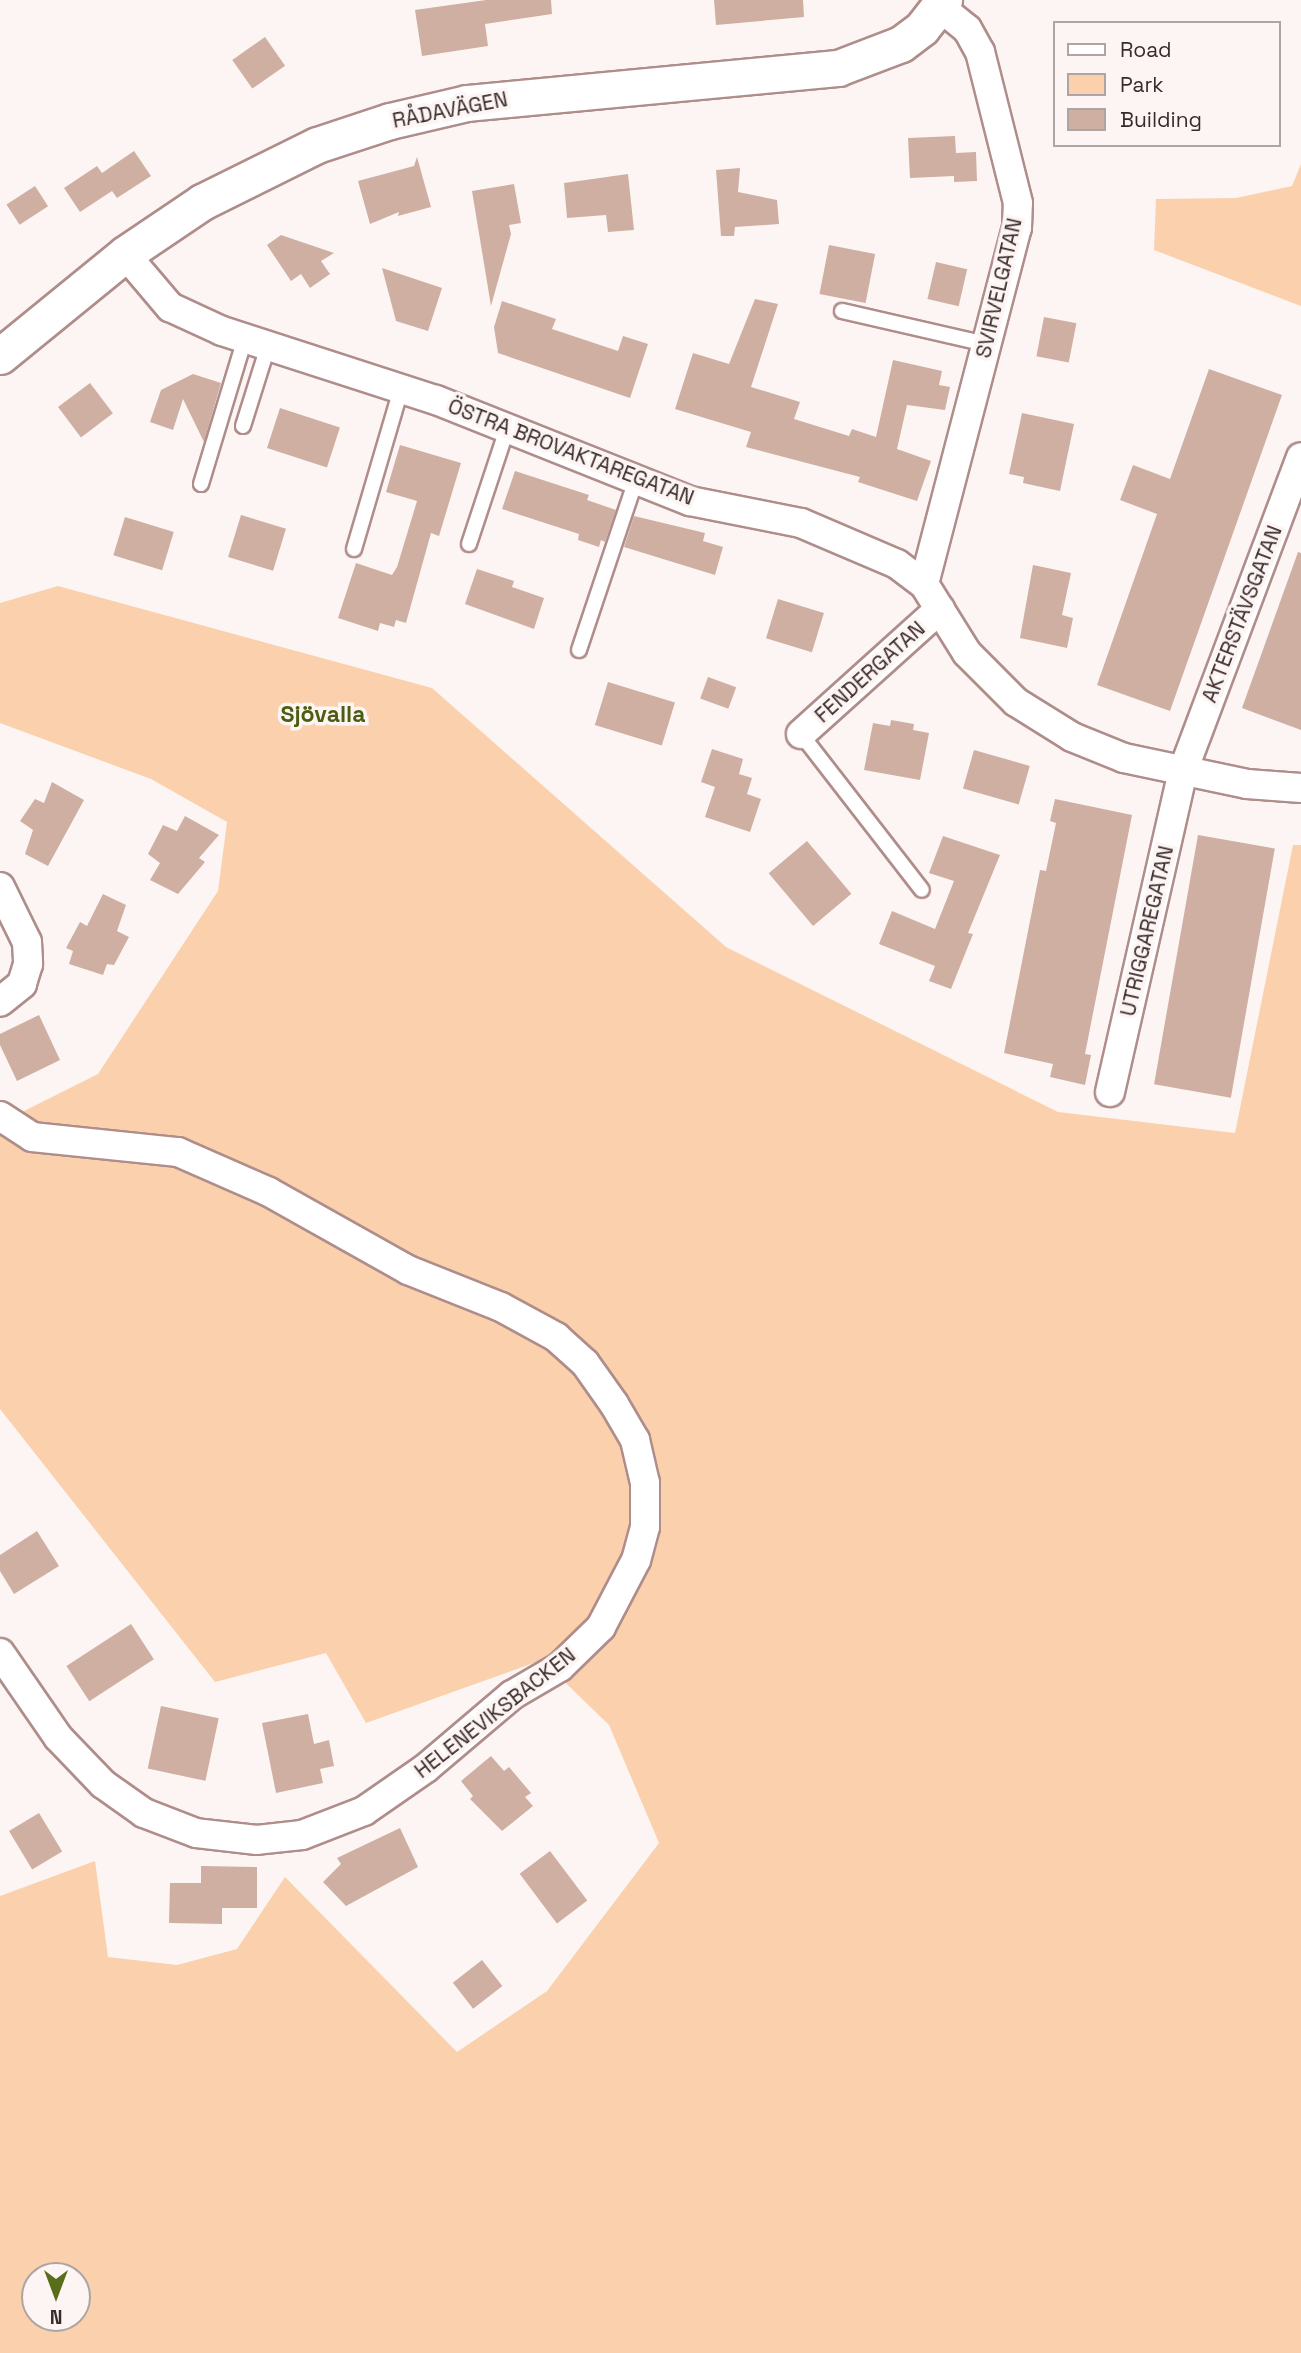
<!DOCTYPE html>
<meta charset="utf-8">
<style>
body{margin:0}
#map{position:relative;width:1301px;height:2353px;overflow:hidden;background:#fcf5f4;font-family:"Space Grotesk",sans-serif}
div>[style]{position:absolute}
.green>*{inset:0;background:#fad1ac}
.building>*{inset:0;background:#cfafa2;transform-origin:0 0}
.roads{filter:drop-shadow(2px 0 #af8d8a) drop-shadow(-2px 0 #af8d8a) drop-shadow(0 2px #af8d8a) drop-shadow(0 -2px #af8d8a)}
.service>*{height:14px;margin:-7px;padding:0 7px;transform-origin:7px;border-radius:7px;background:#fff}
.minor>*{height:28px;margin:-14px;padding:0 14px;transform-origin:14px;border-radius:14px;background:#fff}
.tertiary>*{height:35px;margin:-17.5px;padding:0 17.5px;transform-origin:17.5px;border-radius:17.5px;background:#fff}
span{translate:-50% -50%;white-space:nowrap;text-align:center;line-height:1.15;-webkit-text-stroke:7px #fcf5f4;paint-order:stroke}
.street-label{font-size:21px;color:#392b2a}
.neighbourhood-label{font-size:23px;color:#4c5d10;font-weight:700}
.legend{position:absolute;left:1053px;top:21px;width:228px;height:126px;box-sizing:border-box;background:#fcf5f4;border:2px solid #aea4a3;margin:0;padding:9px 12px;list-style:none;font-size:21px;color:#392b2a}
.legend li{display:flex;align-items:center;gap:14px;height:35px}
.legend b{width:35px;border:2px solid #aea4a3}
.north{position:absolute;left:21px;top:2262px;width:70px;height:70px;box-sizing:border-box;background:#fcf5f4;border:2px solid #aea4a3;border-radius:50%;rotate:180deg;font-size:19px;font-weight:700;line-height:28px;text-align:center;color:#392b2a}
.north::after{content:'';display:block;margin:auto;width:24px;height:32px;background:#5a6d1a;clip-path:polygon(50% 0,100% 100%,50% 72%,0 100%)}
</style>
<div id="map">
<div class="green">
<div style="clip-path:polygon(1301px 164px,1301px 306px,1154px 250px,1156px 199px,1236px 198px,1292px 186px)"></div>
<div style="clip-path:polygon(evenodd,58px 586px,432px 688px,726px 947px,1058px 1112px,1235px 1133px,1293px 845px,1301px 845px,1301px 2353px,0 2353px,0 1896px,95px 1861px,108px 1957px,177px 1965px,237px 1949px,285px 1877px,457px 2052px,547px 1991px,659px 1843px,609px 1725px,542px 1660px,366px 1723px,326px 1653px,215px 1682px,0 1409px,0 1123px,98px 1074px,218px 891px,227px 822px,151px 779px,0 723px,0 603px,58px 586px,35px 2276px,77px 2276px,77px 2318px,35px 2318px,35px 2276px)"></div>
</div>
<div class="building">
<div style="clip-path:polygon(486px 0,551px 0,552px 14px,485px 24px,488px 46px,422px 56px,415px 10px)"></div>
<div style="clip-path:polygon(714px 0,803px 0,804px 17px,716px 25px)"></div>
<div style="left:265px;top:37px;width:35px;height:40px;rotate:55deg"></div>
<div style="clip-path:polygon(955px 136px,956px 153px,976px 152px,977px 181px,954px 182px,954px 176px,910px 178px,908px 138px)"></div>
<div style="clip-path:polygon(134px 151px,151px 176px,117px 198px,112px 191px,80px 212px,64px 188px,97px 166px,102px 173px)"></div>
<div style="clip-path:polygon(417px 157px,431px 207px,398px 216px,399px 212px,370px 224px,358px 181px,414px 166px)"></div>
<div style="clip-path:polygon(740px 168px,738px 192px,777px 200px,779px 224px,735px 227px,734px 236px,721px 236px,716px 170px)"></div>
<div style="clip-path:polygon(628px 174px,634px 230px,608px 232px,606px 215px,567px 218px,564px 183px)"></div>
<div style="clip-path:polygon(514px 184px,521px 223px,509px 225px,511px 234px,491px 306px,472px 191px)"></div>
<div style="left:35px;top:186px;width:24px;height:34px;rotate:57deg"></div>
<div style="clip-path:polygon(281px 235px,334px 253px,321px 261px,330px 274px,310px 288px,301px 274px,291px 281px,267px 245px)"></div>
<div style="left:829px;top:245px;width:47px;height:50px;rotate:11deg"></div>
<div style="left:936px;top:262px;width:32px;height:38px;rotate:13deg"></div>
<div style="clip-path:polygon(382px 268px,442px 288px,428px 331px,396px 321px)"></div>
<div style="clip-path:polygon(755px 299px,778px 304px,751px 387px,800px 402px,794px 419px,849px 436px,852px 429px,876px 437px,893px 360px,942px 371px,939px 385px,950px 387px,945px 410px,907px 405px,897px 449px,931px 461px,917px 501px,858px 482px,860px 477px,746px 447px,751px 432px,675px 409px,693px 353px,729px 364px)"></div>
<div style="clip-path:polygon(502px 301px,556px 319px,552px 329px,618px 351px,623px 336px,648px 344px,630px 398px,498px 353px,494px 327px)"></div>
<div style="left:1044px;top:317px;width:33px;height:40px;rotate:11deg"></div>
<div style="clip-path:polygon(1209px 369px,1282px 395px,1170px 711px,1097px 685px,1157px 514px,1120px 500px,1133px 465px,1170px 479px)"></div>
<div style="clip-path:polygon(193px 374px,221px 383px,204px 442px,183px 399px,173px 430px,150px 422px,161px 390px)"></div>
<div style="left:90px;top:383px;width:38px;height:40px;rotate:53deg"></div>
<div style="left:280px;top:408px;width:63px;height:42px;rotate:18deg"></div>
<div style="clip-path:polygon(1022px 413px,1074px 424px,1060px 491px,1023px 483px,1024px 477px,1009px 474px)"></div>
<div style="clip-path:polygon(400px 445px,461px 463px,439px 536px,431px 533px,406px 623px,396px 620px,394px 627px,380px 623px,378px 631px,338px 618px,356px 563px,392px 575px,397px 567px,417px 501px,386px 492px)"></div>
<div style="clip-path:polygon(515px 471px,589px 495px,587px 500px,616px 510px,605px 542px,601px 540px,599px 547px,578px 540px,579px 534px,502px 509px)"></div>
<div style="left:241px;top:515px;width:47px;height:44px;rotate:17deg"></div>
<div style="clip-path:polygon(634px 516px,705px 533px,703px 541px,723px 547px,715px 575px,624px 547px)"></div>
<div style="left:125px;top:517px;width:51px;height:40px;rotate:17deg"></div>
<div style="clip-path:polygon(1298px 552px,1301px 553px,1301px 730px,1242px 708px)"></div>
<div style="clip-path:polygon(1033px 565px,1071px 573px,1062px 615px,1073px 618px,1067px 648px,1020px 638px)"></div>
<div style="clip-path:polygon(477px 569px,514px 581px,512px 587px,544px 598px,534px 629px,465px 604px)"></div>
<div style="left:778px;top:599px;width:48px;height:41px;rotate:17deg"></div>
<div style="left:708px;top:677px;width:30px;height:23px;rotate:20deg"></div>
<div style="left:608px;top:682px;width:70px;height:45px;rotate:17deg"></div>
<div style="clip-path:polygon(891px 720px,914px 724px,913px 730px,929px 733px,920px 780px,864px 770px,873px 723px,890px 726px)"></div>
<div style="clip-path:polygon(712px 749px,743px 759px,739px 774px,752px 778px,747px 794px,761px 799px,750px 832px,705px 817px,715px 787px,701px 782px)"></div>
<div style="left:974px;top:750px;width:58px;height:40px;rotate:16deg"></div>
<div style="clip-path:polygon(52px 782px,84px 800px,48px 866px,25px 854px,33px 830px,20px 821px,35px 799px,44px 803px)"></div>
<div style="clip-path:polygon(1055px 799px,1132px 815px,1085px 1054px,1091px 1055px,1085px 1085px,1050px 1077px,1053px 1064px,1004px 1053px,1040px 870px,1046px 871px,1056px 823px,1050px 821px)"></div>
<div style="clip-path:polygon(185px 816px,219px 835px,199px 858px,205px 862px,178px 894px,150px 880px,160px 863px,148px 854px,163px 825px,177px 831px)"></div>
<div style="left:1198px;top:835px;width:78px;height:253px;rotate:10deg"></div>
<div style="clip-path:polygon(943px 836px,1000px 855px,968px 933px,973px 934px,951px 989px,929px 981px,935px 966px,879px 944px,892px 911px,935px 929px,954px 881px,929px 873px)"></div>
<div style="left:807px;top:841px;width:69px;height:50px;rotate:50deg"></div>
<div style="clip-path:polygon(103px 894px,126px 905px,117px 931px,129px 937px,114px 965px,107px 964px,103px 975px,69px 964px,73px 951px,66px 948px,80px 922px,87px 926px)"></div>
<div style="clip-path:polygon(39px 1015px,60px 1060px,17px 1081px,0 1045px,0 1034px)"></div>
<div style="clip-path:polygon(37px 1531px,59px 1566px,14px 1594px,0 1571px,0 1555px)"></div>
<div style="left:131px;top:1624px;width:42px;height:77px;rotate:57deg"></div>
<div style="left:161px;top:1706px;width:59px;height:64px;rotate:12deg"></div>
<div style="clip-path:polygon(308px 1714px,314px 1744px,329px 1740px,334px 1766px,320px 1769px,323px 1783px,276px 1793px,262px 1723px)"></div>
<div style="clip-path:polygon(491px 1756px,504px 1771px,509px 1767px,531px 1793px,525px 1797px,533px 1806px,502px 1831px,470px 1799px,473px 1796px,461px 1781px)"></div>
<div style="left:39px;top:1813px;width:45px;height:35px;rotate:59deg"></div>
<div style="clip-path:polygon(400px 1828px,418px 1867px,346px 1906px,323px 1882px,341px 1864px,337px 1858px)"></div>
<div style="left:550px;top:1851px;width:62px;height:38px;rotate:53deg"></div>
<div style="clip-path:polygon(201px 1866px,257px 1867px,257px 1908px,222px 1908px,222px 1924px,169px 1923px,170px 1883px,201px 1883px)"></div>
<div style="left:482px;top:1960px;width:33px;height:37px;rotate:52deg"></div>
</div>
<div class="roads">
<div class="service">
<div style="left:842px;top:311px;width:148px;rotate:12.9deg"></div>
<div style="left:243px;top:426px;width:84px;rotate:-72.6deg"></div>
<div style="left:201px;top:484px;width:152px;rotate:-73.2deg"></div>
<div style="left:469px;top:544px;width:121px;rotate:-71.7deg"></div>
<div style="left:354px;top:549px;width:167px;rotate:-73.6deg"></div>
<div style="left:579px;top:650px;width:179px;rotate:-71.5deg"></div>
<div style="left:801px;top:734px;width:197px;rotate:52.2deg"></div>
</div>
<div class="minor">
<div style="left:125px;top:254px;width:70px;rotate:49.7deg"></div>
<div style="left:170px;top:307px;width:57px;rotate:24.8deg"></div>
<div style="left:222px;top:331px;width:225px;rotate:17.9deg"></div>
<div style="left:436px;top:400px;width:273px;rotate:21.7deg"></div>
<div style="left:690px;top:501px;width:113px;rotate:11.2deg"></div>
<div style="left:801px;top:523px;width:104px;rotate:23.1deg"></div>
<div style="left:897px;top:564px;width:34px;rotate:37deg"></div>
<div style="left:924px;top:584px;width:81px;rotate:58.1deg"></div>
<div style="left:967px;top:653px;width:69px;rotate:45deg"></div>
<div style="left:1016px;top:702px;width:66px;rotate:32deg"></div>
<div style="left:1072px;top:737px;width:56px;rotate:22deg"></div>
<div style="left:1124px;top:758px;width:126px;rotate:11.9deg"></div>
<div style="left:1247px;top:784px;width:54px;rotate:4.2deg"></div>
<div style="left:924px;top:584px;width:368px;rotate:-75.4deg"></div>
<div style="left:1017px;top:228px;width:25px;rotate:-88deg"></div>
<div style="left:1018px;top:203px;width:156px;rotate:-104.1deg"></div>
<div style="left:980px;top:52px;width:26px;rotate:-119deg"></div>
<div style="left:967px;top:29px;width:35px;rotate:-141deg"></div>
<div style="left:801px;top:734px;width:187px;rotate:-42deg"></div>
<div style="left:0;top:887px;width:61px;rotate:63.9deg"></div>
<div style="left:27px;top:942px;width:22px;rotate:87deg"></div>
<div style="left:28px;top:964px;width:21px;rotate:107deg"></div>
<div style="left:22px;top:984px;width:28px;rotate:141deg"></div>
<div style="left:1110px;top:1092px;width:329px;rotate:-77.2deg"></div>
<div style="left:1183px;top:771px;width:335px;rotate:-69.4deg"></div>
<div style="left:0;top:1116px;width:38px;rotate:33deg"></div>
<div style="left:32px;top:1137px;width:147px;rotate:5.9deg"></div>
<div style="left:178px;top:1152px;width:99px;rotate:23.7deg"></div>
<div style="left:269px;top:1192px;width:159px;rotate:29.3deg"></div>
<div style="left:408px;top:1270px;width:100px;rotate:21.7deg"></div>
<div style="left:501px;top:1307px;width:63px;rotate:28.6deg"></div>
<div style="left:556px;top:1337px;width:39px;rotate:42deg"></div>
<div style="left:585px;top:1363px;width:50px;rotate:54.7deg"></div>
<div style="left:614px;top:1404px;width:42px;rotate:59.7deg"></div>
<div style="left:635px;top:1440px;width:44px;rotate:76.9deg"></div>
<div style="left:645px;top:1483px;width:44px;rotate:90deg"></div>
<div style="left:645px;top:1527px;width:34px;rotate:105deg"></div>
<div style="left:636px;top:1560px;width:76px;rotate:117.6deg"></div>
<div style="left:601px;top:1627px;width:57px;rotate:135.7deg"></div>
<div style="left:560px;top:1667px;width:56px;rotate:149.7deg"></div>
<div style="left:512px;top:1695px;width:113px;rotate:139.7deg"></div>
<div style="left:426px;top:1768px;width:75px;rotate:145.3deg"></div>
<div style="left:364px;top:1811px;width:66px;rotate:158.8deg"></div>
<div style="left:302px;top:1835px;width:45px;rotate:173.7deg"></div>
<div style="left:257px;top:1840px;width:61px;rotate:-173.5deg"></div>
<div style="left:196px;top:1833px;width:56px;rotate:-159deg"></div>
<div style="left:144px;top:1813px;width:50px;rotate:-144.7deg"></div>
<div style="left:103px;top:1784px;width:65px;rotate:-133.8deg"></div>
<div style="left:58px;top:1737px;width:102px;rotate:-124.6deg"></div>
</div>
<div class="tertiary">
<div style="left:0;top:356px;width:161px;rotate:-39.2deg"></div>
<div style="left:125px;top:254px;width:93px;rotate:-34deg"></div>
<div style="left:202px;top:202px;width:128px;rotate:-26.4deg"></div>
<div style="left:317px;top:145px;width:77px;rotate:-18.2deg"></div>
<div style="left:390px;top:121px;width:79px;rotate:-13.2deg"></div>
<div style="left:467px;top:103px;width:373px;rotate:-5.4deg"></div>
<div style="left:838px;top:68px;width:67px;rotate:-20.9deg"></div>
<div style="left:901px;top:44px;width:26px;rotate:-37deg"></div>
<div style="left:922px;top:28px;width:36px;rotate:-52deg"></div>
</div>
</div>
<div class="street-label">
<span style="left:450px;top:110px;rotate:-11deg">RÅDAVÄGEN</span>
<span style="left:999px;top:288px;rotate:-77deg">SVIRVELGATAN</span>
<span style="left:571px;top:452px;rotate:21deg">ÖSTRA BROVAKTAREGATAN</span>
<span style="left:1242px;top:614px;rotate:-69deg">AKTERSTÄVSGATAN</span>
<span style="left:870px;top:672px;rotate:-42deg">FENDERGATAN</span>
<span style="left:1147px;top:931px;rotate:-77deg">UTRIGGAREGATAN</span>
<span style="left:495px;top:1713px;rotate:-38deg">HELENEVIKSBACKEN</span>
</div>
<div class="neighbourhood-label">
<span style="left:323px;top:714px">Sjövalla</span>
</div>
<ul class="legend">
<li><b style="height:9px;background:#fff"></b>Road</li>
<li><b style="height:19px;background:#fad1ac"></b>Park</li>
<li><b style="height:19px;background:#cfafa2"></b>Building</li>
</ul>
<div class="north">N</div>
</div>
